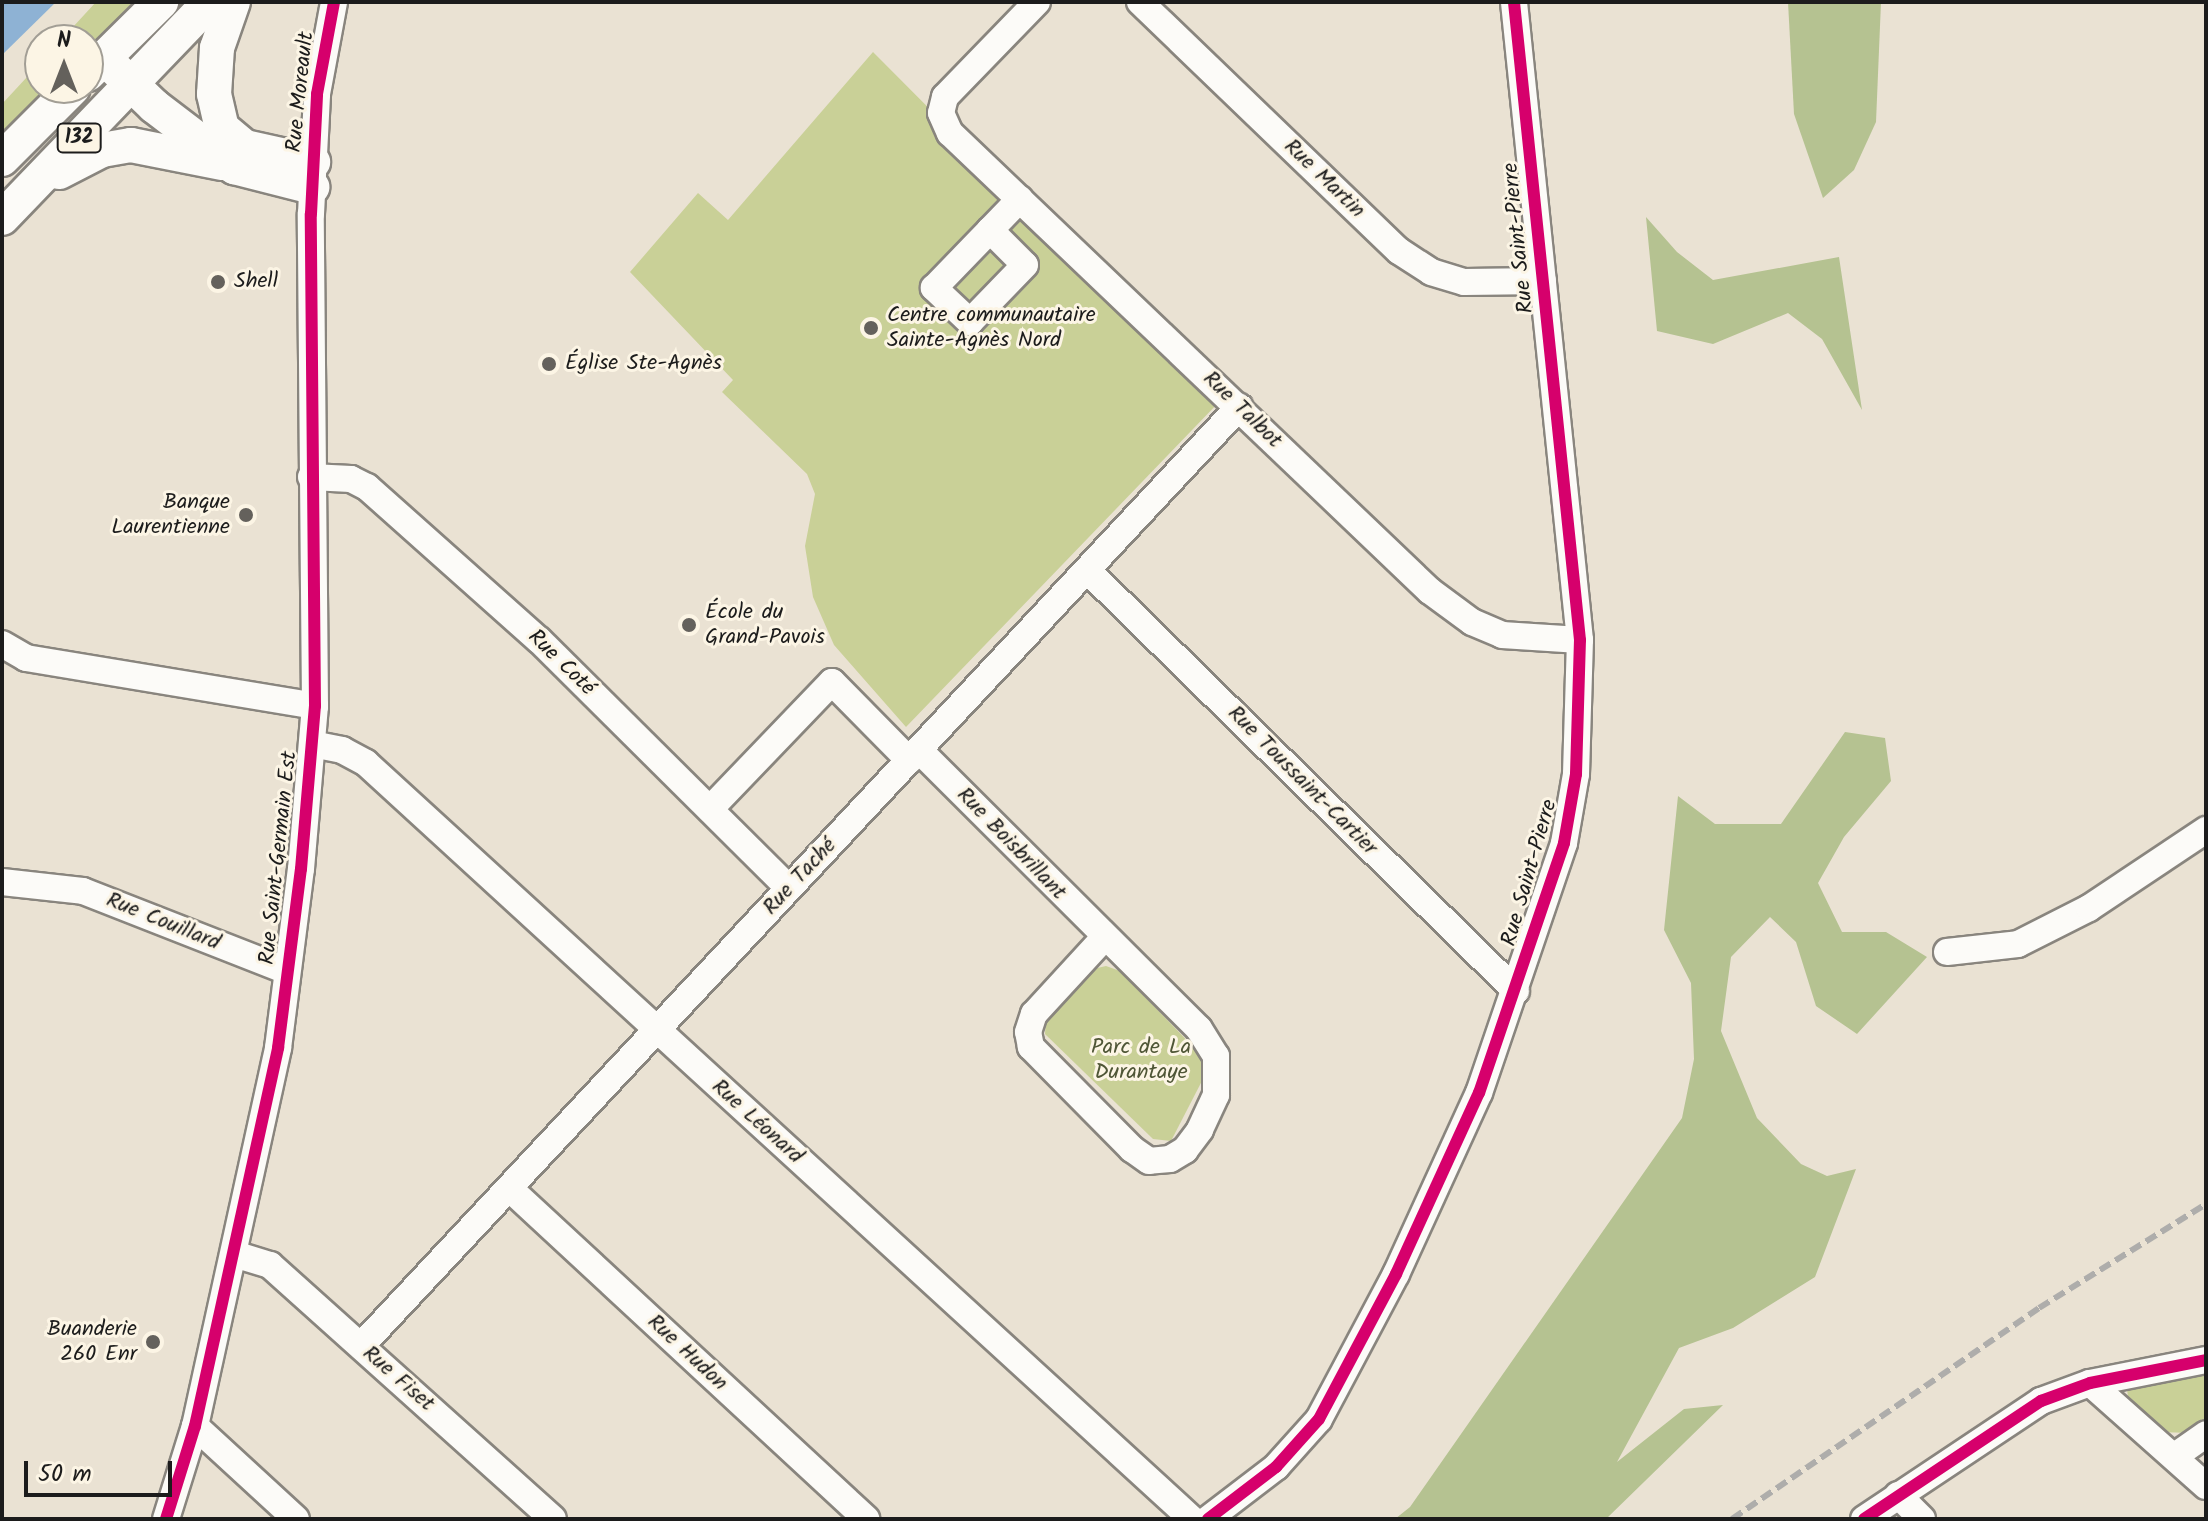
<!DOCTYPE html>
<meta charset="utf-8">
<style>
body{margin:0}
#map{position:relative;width:2208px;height:1521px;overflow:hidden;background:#eae2d3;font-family:Kalam,sans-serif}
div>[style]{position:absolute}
.green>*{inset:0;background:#c9d097}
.forest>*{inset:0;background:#b5c291}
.water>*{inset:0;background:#8eb2d4}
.roads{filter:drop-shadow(2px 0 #89857e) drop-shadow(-2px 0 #89857e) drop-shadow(0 2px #89857e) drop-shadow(0 -2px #89857e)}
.minor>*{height:26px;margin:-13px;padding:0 13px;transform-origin:13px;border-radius:13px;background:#fcfbf8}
.major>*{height:34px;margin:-17px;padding:0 17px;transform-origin:17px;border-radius:17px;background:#fcfbf8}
.rail>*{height:6px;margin-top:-3px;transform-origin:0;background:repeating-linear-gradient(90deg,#aeadab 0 12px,transparent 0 18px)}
.cycleway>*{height:12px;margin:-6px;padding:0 6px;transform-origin:6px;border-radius:6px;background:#d6006c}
.dots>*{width:22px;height:22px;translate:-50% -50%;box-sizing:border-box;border:4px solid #fcf5e5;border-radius:50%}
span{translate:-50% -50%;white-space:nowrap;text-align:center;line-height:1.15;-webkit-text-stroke:6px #fcf5e5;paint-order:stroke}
.shield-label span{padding:2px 6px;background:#fcf5e5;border:2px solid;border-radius:6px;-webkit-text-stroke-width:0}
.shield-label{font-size:20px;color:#1c1c1c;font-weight:700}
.street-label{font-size:22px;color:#1c1c1c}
.poi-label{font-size:22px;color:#1c1c1c}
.left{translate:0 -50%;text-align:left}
.right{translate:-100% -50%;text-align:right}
.park-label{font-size:22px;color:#4f5636}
.frame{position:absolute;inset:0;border:4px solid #1c1c1c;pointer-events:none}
.north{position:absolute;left:24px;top:24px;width:80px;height:80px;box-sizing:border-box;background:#fcf5e5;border:2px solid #a29e95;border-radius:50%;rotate:0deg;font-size:22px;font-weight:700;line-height:32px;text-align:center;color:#1c1c1c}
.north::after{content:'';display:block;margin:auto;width:28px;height:36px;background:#64615c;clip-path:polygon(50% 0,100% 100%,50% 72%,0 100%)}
.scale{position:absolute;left:24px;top:1461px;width:148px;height:36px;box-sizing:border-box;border:4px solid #1c1c1c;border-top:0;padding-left:10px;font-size:24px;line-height:28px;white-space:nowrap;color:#1c1c1c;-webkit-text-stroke:6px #fcf5e5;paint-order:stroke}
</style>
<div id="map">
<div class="green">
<div style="clip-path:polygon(96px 2px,133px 2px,88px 50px,88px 40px,61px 40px)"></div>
<div style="clip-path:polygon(873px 52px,1220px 401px,906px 727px,834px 645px,813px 597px,805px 546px,815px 494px,807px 474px,722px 392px,733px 380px,630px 272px,698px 193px,728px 220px)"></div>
<div style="clip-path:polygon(40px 63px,40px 88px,52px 88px,2px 140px,2px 104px)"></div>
<div style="clip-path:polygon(1106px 966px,1120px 971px,1202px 1056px,1204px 1077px,1171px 1141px,1153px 1139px,1045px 1034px,1046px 1019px,1093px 969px)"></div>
<div style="clip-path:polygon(2206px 1371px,2206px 1423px,2192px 1433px,2159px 1432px,2128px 1397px,2127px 1389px)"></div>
</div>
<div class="forest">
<div style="clip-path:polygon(1788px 2px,1881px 2px,1876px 122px,1854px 170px,1823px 198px,1794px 114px)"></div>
<div style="clip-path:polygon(1646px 217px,1677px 252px,1713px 280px,1839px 257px,1862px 410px,1822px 339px,1788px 313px,1713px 344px,1657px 331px)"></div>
<div style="clip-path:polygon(1845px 732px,1885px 738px,1891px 781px,1844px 837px,1818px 883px,1842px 932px,1886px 932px,1927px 957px,1857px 1034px,1816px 1006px,1796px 942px,1770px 917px,1731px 957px,1721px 1031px,1757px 1118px,1801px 1164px,1827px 1176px,1856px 1169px,1815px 1277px,1733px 1328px,1679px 1348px,1617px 1462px,1684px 1409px,1723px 1405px,1606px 1519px,1395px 1519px,1410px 1507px,1682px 1118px,1694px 1059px,1691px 983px,1664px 930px,1678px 796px,1715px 824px,1781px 824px)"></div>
</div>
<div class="water">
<div style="clip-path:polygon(2px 2px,56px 2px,2px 55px)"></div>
</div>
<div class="roads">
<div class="minor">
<div style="left:1037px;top:2px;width:132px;rotate:134.1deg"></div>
<div style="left:945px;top:97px;width:16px;rotate:104deg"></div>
<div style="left:941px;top:113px;width:22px;rotate:66deg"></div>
<div style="left:950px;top:133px;width:663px;rotate:43.66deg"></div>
<div style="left:1430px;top:591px;width:52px;rotate:36.4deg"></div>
<div style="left:1472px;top:622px;width:33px;rotate:23deg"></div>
<div style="left:1502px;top:635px;width:78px;rotate:3.7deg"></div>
<div style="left:1140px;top:2px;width:359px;rotate:43.9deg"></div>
<div style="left:1399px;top:251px;width:38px;rotate:33deg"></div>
<div style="left:1431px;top:272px;width:34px;rotate:17deg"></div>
<div style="left:1464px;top:282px;width:79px;rotate:-0.7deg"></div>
<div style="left:990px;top:230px;width:49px;rotate:45deg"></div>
<div style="left:1025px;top:265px;width:79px;rotate:134deg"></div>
<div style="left:970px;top:322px;width:50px;rotate:-136.6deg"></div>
<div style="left:934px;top:288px;width:81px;rotate:-46deg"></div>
<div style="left:990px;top:230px;width:43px;rotate:-45.9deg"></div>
<div style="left:311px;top:477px;width:40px;rotate:2.9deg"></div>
<div style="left:351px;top:479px;width:18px;rotate:27deg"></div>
<div style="left:367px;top:487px;width:230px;rotate:41.7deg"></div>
<div style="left:539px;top:640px;width:352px;rotate:44.8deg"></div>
<div style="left:1087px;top:570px;width:601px;rotate:44.46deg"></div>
<div style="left:2px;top:644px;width:28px;rotate:30deg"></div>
<div style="left:26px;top:658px;width:293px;rotate:9.4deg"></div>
<div style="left:312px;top:744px;width:31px;rotate:11deg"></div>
<div style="left:342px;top:750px;width:27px;rotate:28deg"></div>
<div style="left:366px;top:763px;width:1120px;rotate:42.47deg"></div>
<div style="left:919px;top:750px;width:395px;rotate:44.9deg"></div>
<div style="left:1199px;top:1029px;width:32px;rotate:58deg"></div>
<div style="left:1216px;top:1056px;width:39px;rotate:90deg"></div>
<div style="left:1216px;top:1095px;width:38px;rotate:115deg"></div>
<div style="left:1200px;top:1130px;width:25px;rotate:127deg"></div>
<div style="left:1185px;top:1150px;width:17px;rotate:149deg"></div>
<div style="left:1170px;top:1159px;width:21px;rotate:175deg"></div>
<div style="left:1149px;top:1161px;width:21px;rotate:-145deg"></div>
<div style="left:1132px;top:1149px;width:144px;rotate:-134.7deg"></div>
<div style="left:1031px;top:1047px;width:15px;rotate:-101deg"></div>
<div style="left:1028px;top:1032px;width:19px;rotate:-72deg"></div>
<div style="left:1034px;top:1014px;width:102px;rotate:-47.4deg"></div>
<div style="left:710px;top:809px;width:176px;rotate:-46.2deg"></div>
<div style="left:832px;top:682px;width:110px;rotate:45.4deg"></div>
<div style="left:2px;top:882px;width:81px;rotate:6.3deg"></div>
<div style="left:83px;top:891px;width:219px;rotate:21.4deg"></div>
<div style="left:1947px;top:952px;width:71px;rotate:-6.4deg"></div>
<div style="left:2018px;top:944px;width:80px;rotate:-26.9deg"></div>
<div style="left:2089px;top:908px;width:141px;rotate:-33.7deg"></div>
<div style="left:509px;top:1188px;width:487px;rotate:42.8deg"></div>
<div style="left:234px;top:1254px;width:38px;rotate:17deg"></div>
<div style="left:270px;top:1265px;width:380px;rotate:41.9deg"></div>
<div style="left:361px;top:1346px;width:1286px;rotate:-46.92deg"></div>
<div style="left:2090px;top:1383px;width:155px;rotate:41.6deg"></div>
<div style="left:195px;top:1426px;width:137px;rotate:42.6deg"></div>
<div style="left:2175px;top:1456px;width:38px;rotate:-35deg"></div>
<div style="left:1898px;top:1495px;width:34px;rotate:45deg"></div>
<div style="left:166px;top:1519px;width:97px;rotate:-72.7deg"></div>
<div style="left:195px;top:1426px;width:387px;rotate:-77.6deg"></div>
<div style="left:278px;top:1048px;width:180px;rotate:-82.7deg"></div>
<div style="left:301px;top:869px;width:164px;rotate:-85.1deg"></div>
<div style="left:315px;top:706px;width:492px;rotate:-90.5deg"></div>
<div style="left:311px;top:214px;width:120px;rotate:-87.1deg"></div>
<div style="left:317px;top:94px;width:94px;rotate:-79.5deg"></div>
<div style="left:1208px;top:1519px;width:86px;rotate:-37.4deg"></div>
<div style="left:1276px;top:1467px;width:64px;rotate:-48.1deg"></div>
<div style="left:1319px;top:1419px;width:164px;rotate:-62deg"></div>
<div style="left:1396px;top:1274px;width:199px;rotate:-65.4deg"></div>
<div style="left:1479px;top:1093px;width:264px;rotate:-71.2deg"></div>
<div style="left:1564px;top:843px;width:70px;rotate:-80.1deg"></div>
<div style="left:1576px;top:774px;width:134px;rotate:-88.3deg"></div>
<div style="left:1580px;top:640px;width:641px;rotate:-95.91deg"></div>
<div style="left:1864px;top:1519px;width:213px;rotate:-33.7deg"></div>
<div style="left:2041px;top:1401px;width:52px;rotate:-20.2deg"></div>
<div style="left:2090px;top:1383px;width:118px;rotate:-11.2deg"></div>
</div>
<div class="major">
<div style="left:233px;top:2px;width:49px;rotate:109.2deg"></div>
<div style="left:217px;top:48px;width:46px;rotate:93.7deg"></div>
<div style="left:214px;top:94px;width:35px;rotate:77deg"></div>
<div style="left:222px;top:128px;width:30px;rotate:40deg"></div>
<div style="left:105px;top:59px;width:68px;rotate:43.8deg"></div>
<div style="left:154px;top:106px;width:101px;rotate:37.3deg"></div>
<div style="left:234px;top:167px;width:81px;rotate:14.4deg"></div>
<div style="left:88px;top:74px;width:103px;rotate:-44.6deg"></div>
<div style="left:241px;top:146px;width:74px;rotate:12.5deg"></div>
<div style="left:2px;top:159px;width:100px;rotate:-45deg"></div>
<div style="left:59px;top:172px;width:48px;rotate:-27.1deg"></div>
<div style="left:102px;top:150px;width:29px;rotate:-10deg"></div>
<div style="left:131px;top:145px;width:93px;rotate:11.2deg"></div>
<div style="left:2px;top:218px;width:300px;rotate:-46.1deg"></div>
</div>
</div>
<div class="rail">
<div style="left:1732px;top:1519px;width:373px;rotate:-34.5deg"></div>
<div style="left:2039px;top:1308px;width:197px;rotate:-31.9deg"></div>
</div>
<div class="cycleway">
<div style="left:166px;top:1519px;width:97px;rotate:-72.7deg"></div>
<div style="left:195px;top:1426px;width:387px;rotate:-77.6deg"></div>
<div style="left:278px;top:1048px;width:180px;rotate:-82.7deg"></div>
<div style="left:301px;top:869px;width:164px;rotate:-85.1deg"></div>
<div style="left:315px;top:706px;width:492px;rotate:-90.5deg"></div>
<div style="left:311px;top:214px;width:120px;rotate:-87.1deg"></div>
<div style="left:317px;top:94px;width:94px;rotate:-79.5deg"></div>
<div style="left:1208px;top:1519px;width:86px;rotate:-37.4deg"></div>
<div style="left:1276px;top:1467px;width:64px;rotate:-48.1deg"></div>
<div style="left:1319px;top:1419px;width:164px;rotate:-62deg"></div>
<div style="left:1396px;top:1274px;width:199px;rotate:-65.4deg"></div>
<div style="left:1479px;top:1093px;width:264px;rotate:-71.2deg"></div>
<div style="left:1564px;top:843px;width:70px;rotate:-80.1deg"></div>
<div style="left:1576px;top:774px;width:134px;rotate:-88.3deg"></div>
<div style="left:1580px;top:640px;width:641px;rotate:-95.91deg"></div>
<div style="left:1864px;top:1519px;width:213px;rotate:-33.7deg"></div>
<div style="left:2041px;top:1401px;width:52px;rotate:-20.2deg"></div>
<div style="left:2090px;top:1383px;width:118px;rotate:-11.2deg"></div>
</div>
<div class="dots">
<div style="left:218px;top:282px;background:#64615c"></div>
<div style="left:871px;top:328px;background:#64615c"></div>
<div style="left:549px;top:364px;background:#64615c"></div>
<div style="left:246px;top:515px;background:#64615c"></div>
<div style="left:689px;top:625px;background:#64615c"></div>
<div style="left:153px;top:1342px;background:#64615c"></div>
</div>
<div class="shield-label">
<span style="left:79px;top:138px">132</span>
</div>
<div class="street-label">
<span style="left:301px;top:92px;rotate:-84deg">Rue Moreault</span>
<span style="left:1324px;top:179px;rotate:44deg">Rue Martin</span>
<span style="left:1519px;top:238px;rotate:-96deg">Rue Saint-Pierre</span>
<span style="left:1242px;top:410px;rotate:44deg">Rue Talbot</span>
<span style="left:561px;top:663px;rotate:44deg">Rue Coté</span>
<span style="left:1302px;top:781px;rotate:45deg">Rue Toussaint-Cartier</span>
<span style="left:1011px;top:844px;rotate:46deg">Rue Boisbrillant</span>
<span style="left:279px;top:858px;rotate:-84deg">Rue Saint-Germain Est</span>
<span style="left:1530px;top:873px;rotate:-74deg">Rue Saint-Pierre</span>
<span style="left:800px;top:877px;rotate:-47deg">Rue Taché</span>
<span style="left:163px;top:922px;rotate:22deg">Rue Couillard</span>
<span style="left:757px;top:1122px;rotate:42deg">Rue Léonard</span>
<span style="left:687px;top:1353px;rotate:43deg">Rue Hudon</span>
<span style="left:398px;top:1379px;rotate:41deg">Rue Fiset</span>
</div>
<div class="poi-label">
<span class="left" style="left:234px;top:282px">Shell</span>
<span class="left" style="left:887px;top:328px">Centre communautaire<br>Sainte-Agnès Nord</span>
<span class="left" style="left:565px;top:364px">Église Ste-Agnès</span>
<span class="right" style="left:230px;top:515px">Banque<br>Laurentienne</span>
<span class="left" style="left:705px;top:625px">École du<br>Grand-Pavois</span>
<span class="right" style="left:137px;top:1342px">Buanderie<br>260 Enr</span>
</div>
<div class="park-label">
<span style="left:1141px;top:1060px">Parc de La<br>Durantaye</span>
</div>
<div class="frame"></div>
<div class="north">N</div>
<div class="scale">50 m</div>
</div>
